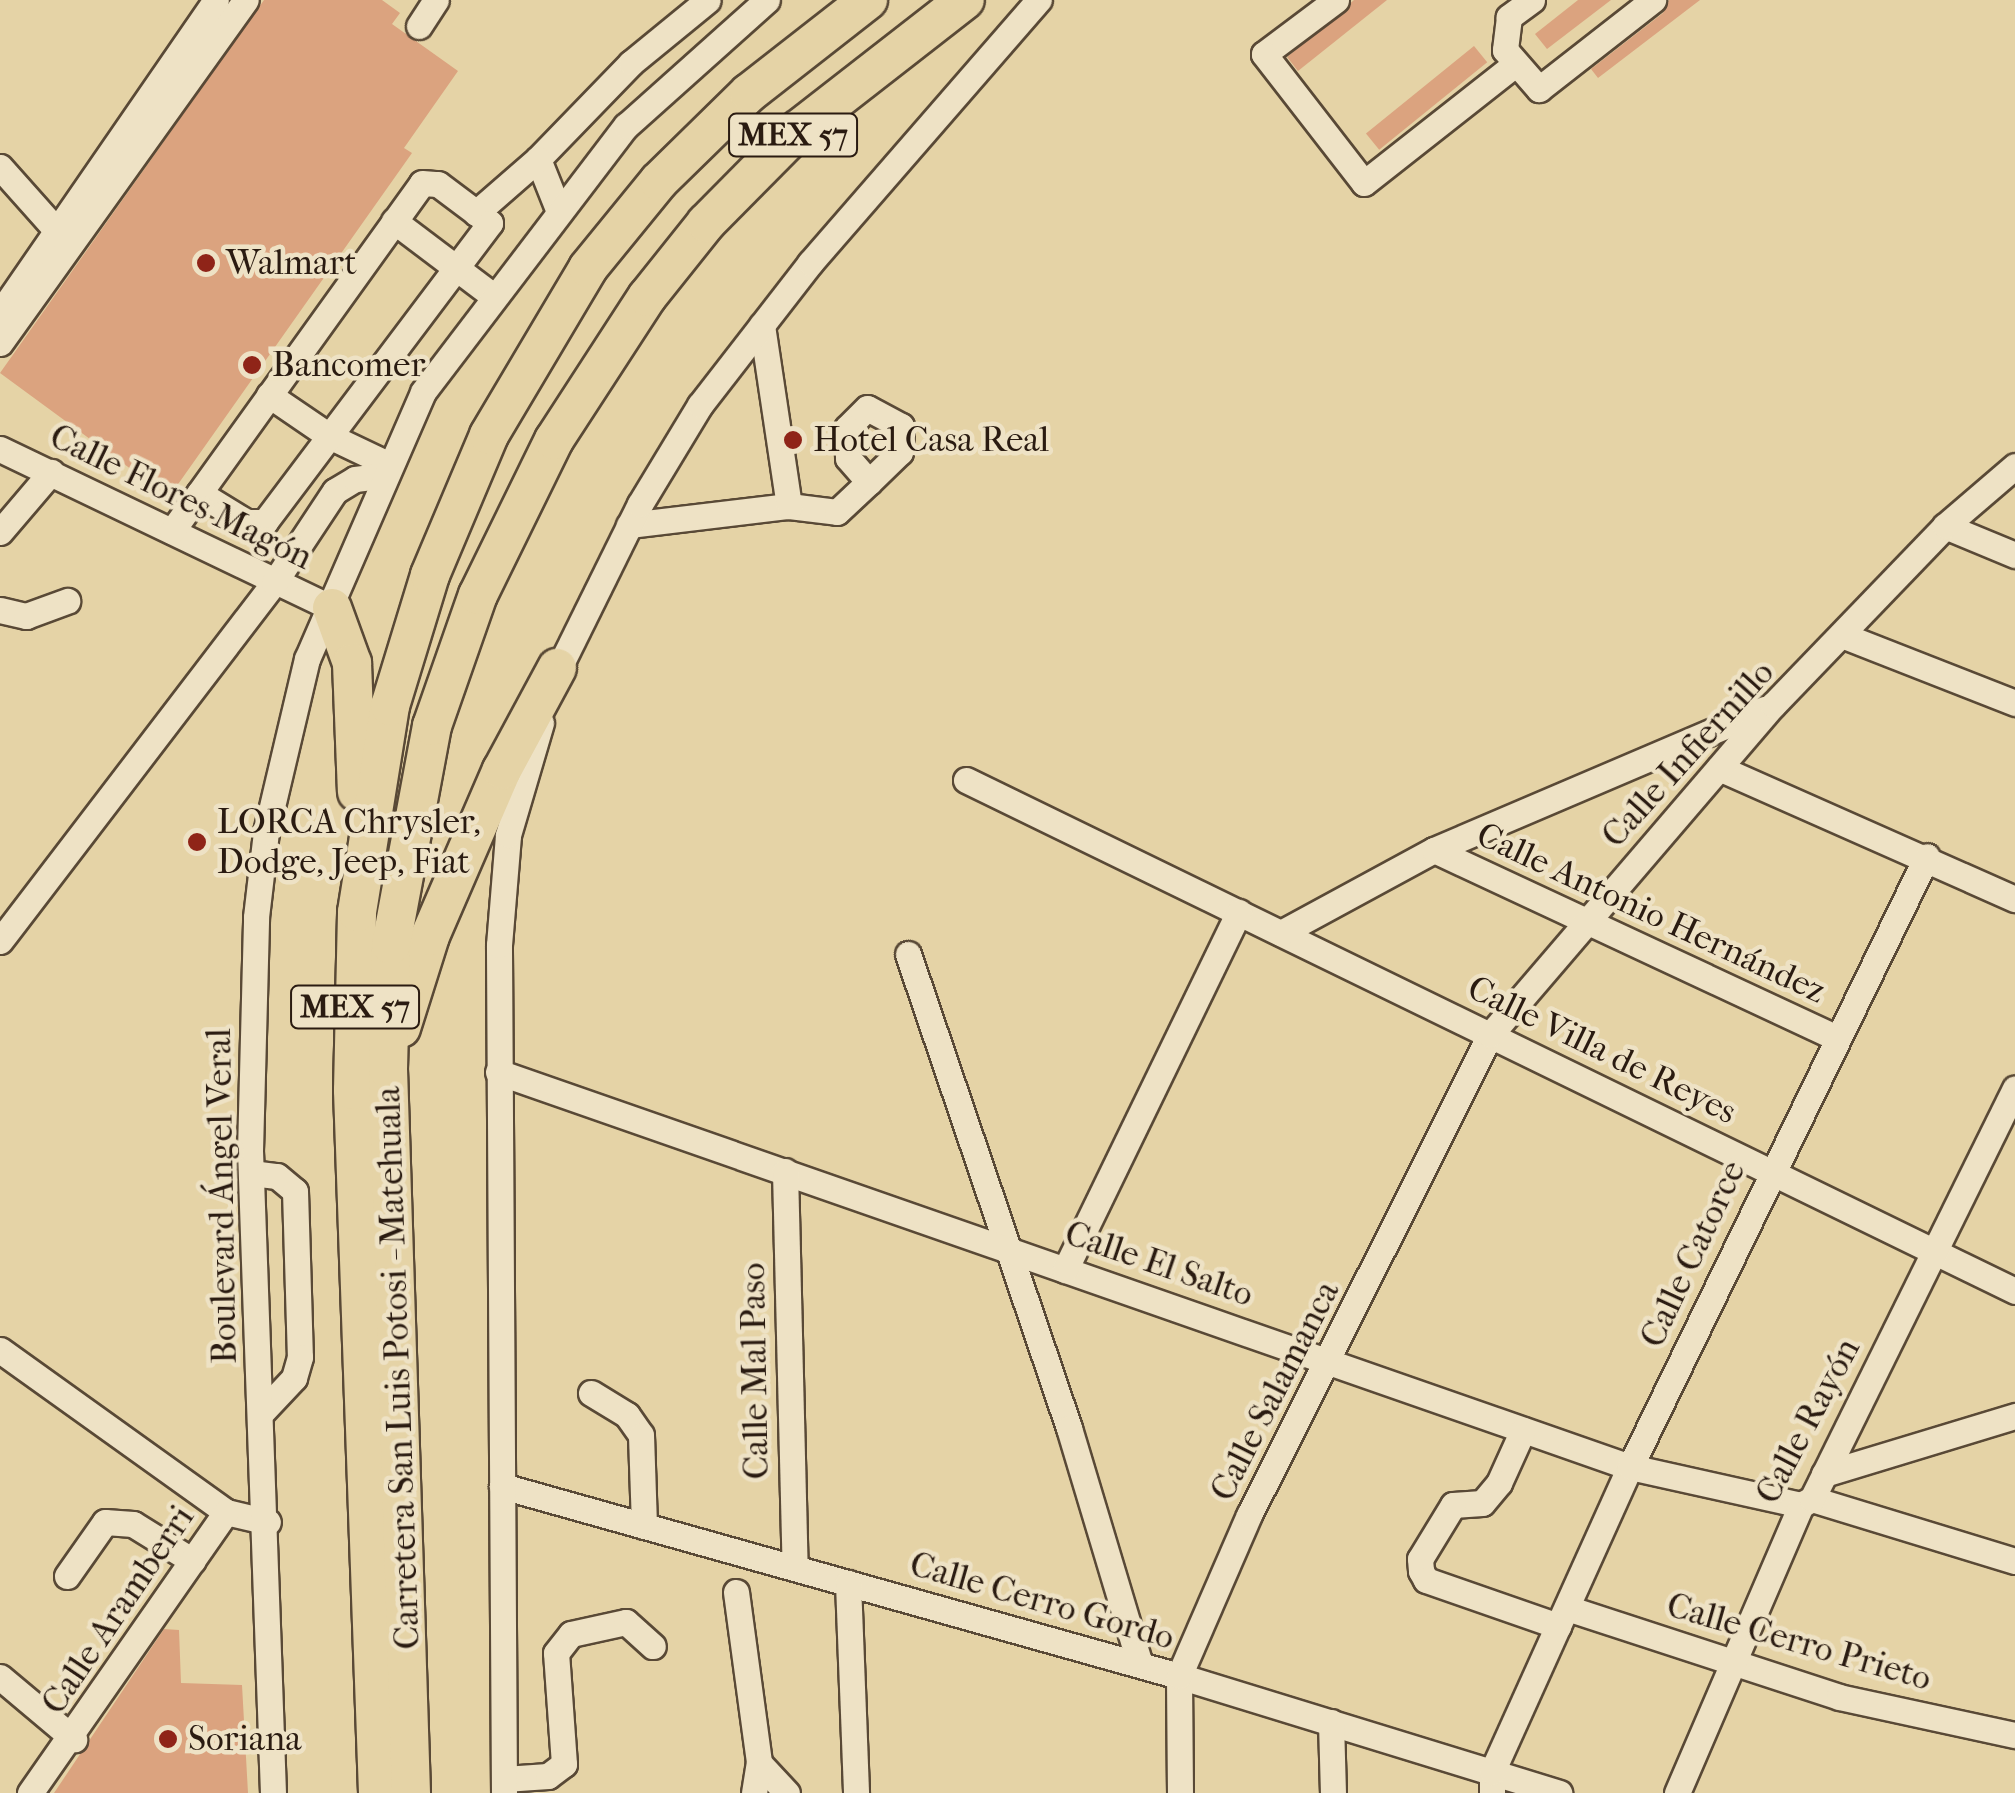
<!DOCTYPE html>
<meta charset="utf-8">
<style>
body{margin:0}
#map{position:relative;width:2015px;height:1793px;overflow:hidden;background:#e5d3a6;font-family:"IM FELL French Canon",serif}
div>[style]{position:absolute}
.building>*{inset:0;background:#dba37f;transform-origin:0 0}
.roads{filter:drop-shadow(2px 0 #594936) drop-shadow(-2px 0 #594936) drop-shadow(0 2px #594936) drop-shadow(0 -2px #594936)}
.minor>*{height:25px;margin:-12.5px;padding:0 12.5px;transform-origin:12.5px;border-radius:12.5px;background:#eee2c5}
.highway>*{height:38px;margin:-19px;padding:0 19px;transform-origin:19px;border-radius:19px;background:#e5d3a6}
.dots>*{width:28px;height:28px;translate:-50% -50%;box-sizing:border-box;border:5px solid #eee2c5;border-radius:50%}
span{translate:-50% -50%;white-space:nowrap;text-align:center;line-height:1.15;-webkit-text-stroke:9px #eee2c5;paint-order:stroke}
.shield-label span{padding:2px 8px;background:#eee2c5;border:2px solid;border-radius:8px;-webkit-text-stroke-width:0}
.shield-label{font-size:32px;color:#2a1b11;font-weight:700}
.poi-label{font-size:35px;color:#2a1b11}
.left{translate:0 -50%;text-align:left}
.street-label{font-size:35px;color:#2a1b11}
</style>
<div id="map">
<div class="building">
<div style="clip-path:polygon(264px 0,382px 0,400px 13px,392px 24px,458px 71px,404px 148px,412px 153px,169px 497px,0 373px)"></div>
<div style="clip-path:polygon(1354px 0,1387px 0,1298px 71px,1287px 57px)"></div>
<div style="clip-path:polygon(1578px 0,1611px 0,1547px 49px,1535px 34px)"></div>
<div style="clip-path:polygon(1669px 0,1700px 0,1598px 78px,1591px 69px,1663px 13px)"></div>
<div style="left:1474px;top:46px;width:21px;height:139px;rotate:51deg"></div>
<div style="clip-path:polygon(164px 1629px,179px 1630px,181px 1683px,242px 1685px,248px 1793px,54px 1793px)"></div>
</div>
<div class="roads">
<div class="minor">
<div style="left:1336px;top:0;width:90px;rotate:143.1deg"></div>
<div style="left:1264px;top:54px;width:163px;rotate:52.2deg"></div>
<div style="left:1364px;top:183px;width:192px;rotate:-38.2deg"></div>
<div style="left:1532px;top:0;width:29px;rotate:144deg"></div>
<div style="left:1509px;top:17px;width:33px;rotate:97deg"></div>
<div style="left:1505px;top:50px;width:52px;rotate:48.9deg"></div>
<div style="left:1539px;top:89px;width:145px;rotate:-38deg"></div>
<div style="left:419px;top:26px;width:31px;rotate:-57deg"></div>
<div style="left:0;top:167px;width:87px;rotate:48.3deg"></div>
<div style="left:558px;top:209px;width:54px;rotate:-111.8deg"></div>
<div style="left:538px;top:159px;width:134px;rotate:-45.9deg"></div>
<div style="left:631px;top:63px;width:99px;rotate:-39.3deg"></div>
<div style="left:476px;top:213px;width:82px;rotate:-41.1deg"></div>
<div style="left:394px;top:221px;width:124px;rotate:37.1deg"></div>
<div style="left:0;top:313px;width:380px;rotate:-55.4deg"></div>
<div style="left:0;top:343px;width:422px;rotate:-54.4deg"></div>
<div style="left:269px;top:395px;width:73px;rotate:34.3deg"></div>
<div style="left:329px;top:436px;width:68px;rotate:25.4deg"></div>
<div style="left:0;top:449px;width:368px;rotate:25.6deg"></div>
<div style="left:789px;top:506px;width:48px;rotate:7.1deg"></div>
<div style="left:837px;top:512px;width:44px;rotate:-43.2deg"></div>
<div style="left:869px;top:482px;width:43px;rotate:-44.1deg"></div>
<div style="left:900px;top:452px;width:26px;rotate:-88deg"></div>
<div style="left:901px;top:426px;width:38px;rotate:-152deg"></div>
<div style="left:867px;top:408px;width:28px;rotate:135deg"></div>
<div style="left:847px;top:428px;width:30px;rotate:88deg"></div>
<div style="left:848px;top:458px;width:32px;rotate:49deg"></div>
<div style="left:629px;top:525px;width:161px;rotate:-6.8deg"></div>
<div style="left:789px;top:506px;width:183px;rotate:-98.5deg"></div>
<div style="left:1945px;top:526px;width:76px;rotate:22.5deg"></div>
<div style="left:172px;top:531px;width:428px;rotate:-54.3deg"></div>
<div style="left:422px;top:183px;width:16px;rotate:4deg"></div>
<div style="left:438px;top:184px;width:65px;rotate:36.9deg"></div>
<div style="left:490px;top:223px;width:374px;rotate:127deg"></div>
<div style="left:265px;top:522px;width:19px;rotate:180deg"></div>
<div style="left:246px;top:522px;width:55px;rotate:-148.3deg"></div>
<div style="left:0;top:532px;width:79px;rotate:-49.6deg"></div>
<div style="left:0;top:610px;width:27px;rotate:13deg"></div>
<div style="left:26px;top:616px;width:44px;rotate:-20.1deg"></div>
<div style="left:1844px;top:636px;width:184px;rotate:21.4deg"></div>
<div style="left:553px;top:680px;width:196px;rotate:-63.7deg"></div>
<div style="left:640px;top:504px;width:116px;rotate:-58.8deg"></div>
<div style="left:700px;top:405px;width:180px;rotate:-52.2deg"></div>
<div style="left:810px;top:263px;width:349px;rotate:-49deg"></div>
<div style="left:1719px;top:768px;width:324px;rotate:23.9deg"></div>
<div style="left:966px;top:780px;width:1167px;rotate:25.97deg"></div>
<div style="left:1434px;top:850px;width:445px;rotate:25deg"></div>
<div style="left:1281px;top:933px;width:174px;rotate:-28.5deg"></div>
<div style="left:1434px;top:850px;width:360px;rotate:-23.1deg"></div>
<div style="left:0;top:941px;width:451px;rotate:-52.6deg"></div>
<div style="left:274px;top:583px;width:110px;rotate:-56.5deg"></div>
<div style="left:335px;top:491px;width:23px;rotate:-31deg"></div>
<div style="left:355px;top:479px;width:31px;rotate:-7deg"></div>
<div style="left:908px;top:954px;width:501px;rotate:71.24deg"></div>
<div style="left:1069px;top:1428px;width:246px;rotate:73.3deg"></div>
<div style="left:498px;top:1072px;width:1199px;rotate:19.24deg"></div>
<div style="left:1630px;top:1467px;width:175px;rotate:12.5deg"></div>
<div style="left:785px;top:1171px;width:397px;rotate:88.6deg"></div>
<div style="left:251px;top:1173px;width:26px;rotate:7deg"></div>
<div style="left:277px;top:1176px;width:23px;rotate:40deg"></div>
<div style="left:295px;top:1191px;width:166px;rotate:88.3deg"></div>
<div style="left:300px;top:1357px;width:22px;rotate:106deg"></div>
<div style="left:294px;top:1378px;width:45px;rotate:133.2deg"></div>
<div style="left:1065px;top:1270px;width:398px;rotate:-64.1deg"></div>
<div style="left:0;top:1350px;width:278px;rotate:35.6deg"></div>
<div style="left:226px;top:1512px;width:43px;rotate:13.4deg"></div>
<div style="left:591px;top:1393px;width:42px;rotate:31.4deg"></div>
<div style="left:627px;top:1415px;width:24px;rotate:55deg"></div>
<div style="left:641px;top:1435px;width:91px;rotate:88.1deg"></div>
<div style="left:1523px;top:1430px;width:58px;rotate:114.4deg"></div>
<div style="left:1499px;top:1483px;width:26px;rotate:130deg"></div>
<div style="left:1482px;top:1503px;width:29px;rotate:176deg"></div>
<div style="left:1453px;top:1505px;width:63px;rotate:121.4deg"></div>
<div style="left:1420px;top:1559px;width:12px;rotate:85deg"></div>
<div style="left:1421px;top:1571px;width:10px;rotate:61deg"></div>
<div style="left:1426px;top:1580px;width:140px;rotate:19.2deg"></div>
<div style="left:1824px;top:1474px;width:200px;rotate:-16.9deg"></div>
<div style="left:502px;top:1486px;width:703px;rotate:15.68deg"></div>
<div style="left:1179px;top:1676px;width:398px;rotate:17.1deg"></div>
<div style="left:1812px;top:1499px;width:212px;rotate:17deg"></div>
<div style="left:67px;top:1576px;width:66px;rotate:-54.9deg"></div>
<div style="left:105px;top:1522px;width:28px;rotate:4deg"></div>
<div style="left:133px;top:1524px;width:70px;rotate:31.7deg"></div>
<div style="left:848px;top:1583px;width:210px;rotate:87.8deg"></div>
<div style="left:736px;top:1592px;width:173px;rotate:82.3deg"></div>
<div style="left:759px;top:1763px;width:41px;rotate:47deg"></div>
<div style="left:1567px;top:1608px;width:286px;rotate:18.1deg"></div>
<div style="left:1839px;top:1697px;width:180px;rotate:12.2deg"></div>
<div style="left:0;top:1677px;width:97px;rotate:40deg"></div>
<div style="left:1331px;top:1722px;width:71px;rotate:88.4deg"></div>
<div style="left:504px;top:1779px;width:44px;rotate:-3.9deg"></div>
<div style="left:548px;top:1776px;width:20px;rotate:-37deg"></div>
<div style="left:564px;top:1764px;width:111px;rotate:-94.1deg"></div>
<div style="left:556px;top:1653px;width:24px;rotate:-52deg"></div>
<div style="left:571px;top:1634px;width:56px;rotate:-12.3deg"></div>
<div style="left:626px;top:1622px;width:36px;rotate:42deg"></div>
<div style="left:30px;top:1793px;width:343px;rotate:-55.1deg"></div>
<div style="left:273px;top:1793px;width:642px;rotate:-92.05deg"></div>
<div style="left:250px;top:1151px;width:234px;rotate:-88.5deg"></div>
<div style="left:256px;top:917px;width:86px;rotate:-83.3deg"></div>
<div style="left:266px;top:832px;width:178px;rotate:-76.7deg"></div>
<div style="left:307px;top:659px;width:291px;rotate:-66.5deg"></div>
<div style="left:423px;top:392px;width:335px;rotate:-52.7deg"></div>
<div style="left:626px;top:126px;width:189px;rotate:-41.8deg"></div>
<div style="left:504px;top:1793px;width:848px;rotate:-90.34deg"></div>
<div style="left:499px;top:945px;width:110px;rotate:-85.3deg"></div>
<div style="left:508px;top:835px;width:117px;rotate:-73.6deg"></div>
<div style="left:754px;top:1793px;width:30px;rotate:-81deg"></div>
<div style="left:1180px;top:1793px;width:117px;rotate:-90.5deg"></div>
<div style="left:1179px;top:1676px;width:176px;rotate:-66.5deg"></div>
<div style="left:1249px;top:1515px;width:537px;rotate:-63.34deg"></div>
<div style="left:1490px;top:1035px;width:435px;rotate:-49.4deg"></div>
<div style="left:1773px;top:705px;width:248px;rotate:-46.1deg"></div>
<div style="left:1945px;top:526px;width:92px;rotate:-40.6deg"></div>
<div style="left:1492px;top:1793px;width:21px;rotate:-90deg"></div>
<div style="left:1492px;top:1772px;width:335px;rotate:-65.7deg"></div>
<div style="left:1630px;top:1467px;width:679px;rotate:-64.08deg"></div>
<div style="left:1677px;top:1793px;width:314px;rotate:-66.7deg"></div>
<div style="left:1801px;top:1505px;width:13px;rotate:-29deg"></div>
<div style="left:1812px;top:1499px;width:458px;rotate:-63.7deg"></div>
</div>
<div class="highway">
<div style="left:332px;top:608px;width:59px;rotate:70deg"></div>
<div style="left:352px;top:663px;width:129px;rotate:87.8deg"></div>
<div style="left:401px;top:1028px;width:96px;rotate:-72.5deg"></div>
<div style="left:430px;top:936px;width:181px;rotate:-66.6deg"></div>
<div style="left:502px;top:770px;width:116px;rotate:-61.7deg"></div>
<div style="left:378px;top:1793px;width:703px;rotate:-92.04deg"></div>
<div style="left:353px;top:1090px;width:178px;rotate:-88.7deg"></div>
<div style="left:357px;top:912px;width:209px;rotate:-80.9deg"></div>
<div style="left:390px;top:706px;width:137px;rotate:-73deg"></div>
<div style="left:430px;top:575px;width:152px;rotate:-67.1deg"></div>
<div style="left:489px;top:435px;width:194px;rotate:-59.3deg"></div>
<div style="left:588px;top:268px;width:112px;rotate:-50.8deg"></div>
<div style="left:659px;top:181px;width:126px;rotate:-44.4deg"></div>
<div style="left:749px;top:93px;width:151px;rotate:-38deg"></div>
<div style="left:411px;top:1793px;width:724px;rotate:-91.82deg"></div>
<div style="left:388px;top:1069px;width:124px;rotate:-88.6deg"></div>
<div style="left:391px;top:945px;width:223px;rotate:-79.4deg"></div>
<div style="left:432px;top:726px;width:139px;rotate:-70.7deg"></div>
<div style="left:478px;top:595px;width:173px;rotate:-63.9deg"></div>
<div style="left:554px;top:440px;width:171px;rotate:-57deg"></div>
<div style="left:647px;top:297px;width:95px;rotate:-51.4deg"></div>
<div style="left:706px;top:223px;width:132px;rotate:-45.3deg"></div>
<div style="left:799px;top:129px;width:210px;rotate:-37.9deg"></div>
</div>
</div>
<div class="dots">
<div style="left:206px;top:263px;background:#8f2418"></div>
<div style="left:252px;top:365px;background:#8f2418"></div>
<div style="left:793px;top:440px;background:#8f2418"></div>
<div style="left:197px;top:842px;background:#8f2418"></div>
<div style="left:168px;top:1739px;background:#8f2418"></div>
</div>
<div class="shield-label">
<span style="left:793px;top:135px">MEX 57</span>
<span style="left:355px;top:1007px">MEX 57</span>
</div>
<div class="poi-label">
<span class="left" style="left:226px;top:263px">Walmart</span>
<span class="left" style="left:272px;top:365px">Bancomer</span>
<span class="left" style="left:813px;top:440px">Hotel Casa Real</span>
<span class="left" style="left:217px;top:842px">LORCA Chrysler,<br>Dodge, Jeep, Fiat</span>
<span class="left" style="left:188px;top:1739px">Soriana</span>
</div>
<div class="street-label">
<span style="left:181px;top:497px;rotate:26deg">Calle Flores Magón</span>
<span style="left:1688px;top:754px;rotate:-48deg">Calle Infiernillo</span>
<span style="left:1651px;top:913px;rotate:25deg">Calle Antonio Hernández</span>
<span style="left:1602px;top:1050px;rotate:26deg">Calle Villa de Reyes</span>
<span style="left:222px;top:1196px;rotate:-91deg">Boulevard Ángel Veral</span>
<span style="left:1693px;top:1254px;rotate:-65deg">Calle Catorce</span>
<span style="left:1159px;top:1264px;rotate:19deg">Calle El Salto</span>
<span style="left:398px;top:1368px;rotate:-92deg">Carretera San Luis Potosi - Matehuala</span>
<span style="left:755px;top:1371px;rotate:-91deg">Calle Mal Paso</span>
<span style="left:1275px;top:1391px;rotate:-63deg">Calle Salamanca</span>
<span style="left:1808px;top:1421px;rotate:-62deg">Calle Rayón</span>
<span style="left:1042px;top:1601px;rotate:16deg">Calle Cerro Gordo</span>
<span style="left:118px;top:1610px;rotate:-56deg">Calle Aramberri</span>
<span style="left:1799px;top:1642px;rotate:16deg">Calle Cerro Prieto</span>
</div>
</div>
